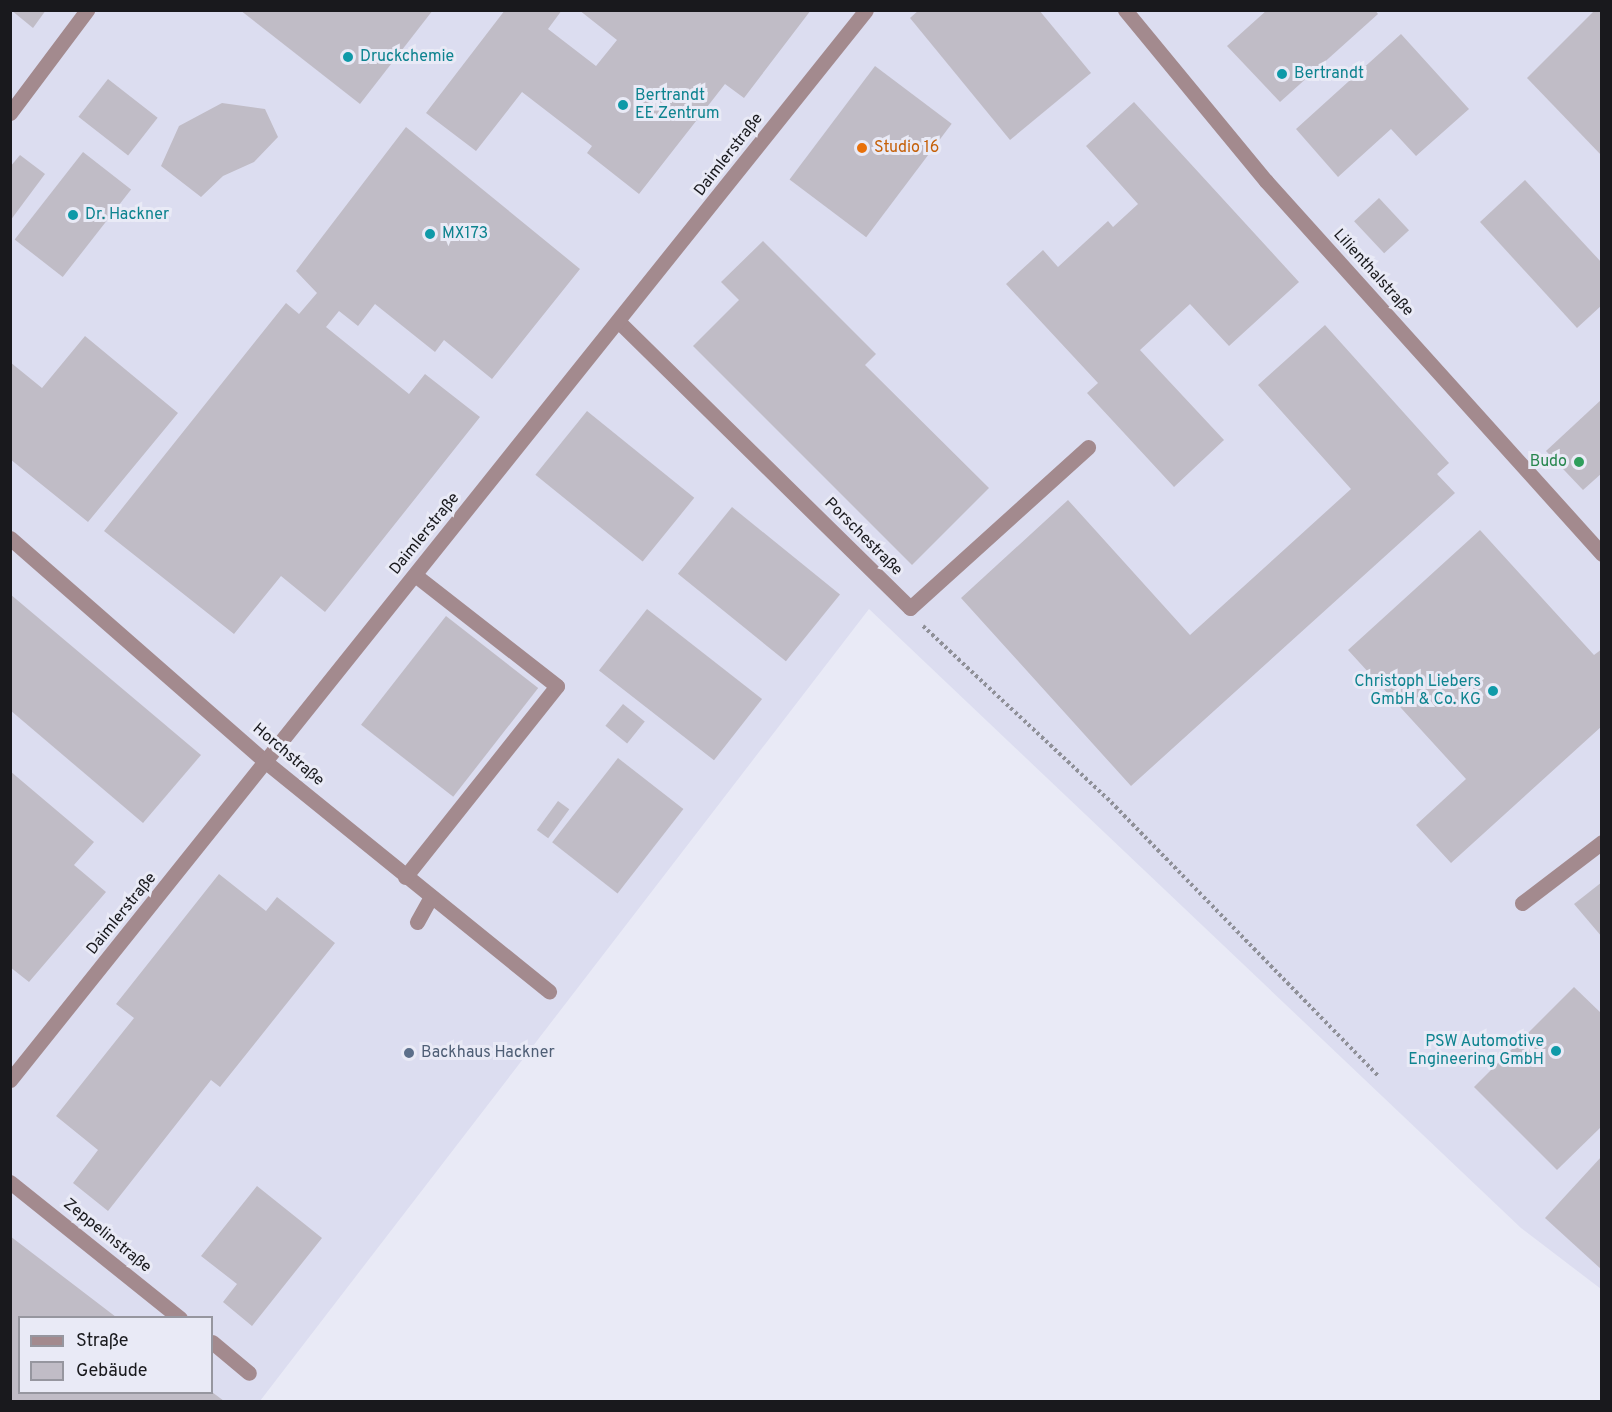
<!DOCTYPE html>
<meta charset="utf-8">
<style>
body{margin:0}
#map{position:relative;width:1612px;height:1412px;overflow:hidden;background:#e9eaf6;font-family:Overpass,sans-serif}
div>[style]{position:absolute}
.built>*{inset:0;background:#dcddf0}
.building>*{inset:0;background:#c0bcc6;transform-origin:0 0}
.path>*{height:4px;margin-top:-2px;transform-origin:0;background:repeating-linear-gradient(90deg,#8f9098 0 3px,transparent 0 6px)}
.minor>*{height:15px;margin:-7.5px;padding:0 7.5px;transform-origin:7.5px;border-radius:7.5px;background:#a38a8e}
.dots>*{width:16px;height:16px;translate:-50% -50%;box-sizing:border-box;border:3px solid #e9eaf6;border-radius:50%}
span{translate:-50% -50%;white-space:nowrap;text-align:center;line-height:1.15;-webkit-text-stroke:6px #e9eaf6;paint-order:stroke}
.culture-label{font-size:16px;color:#0d838f}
.left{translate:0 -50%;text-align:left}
.right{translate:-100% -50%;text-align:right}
.food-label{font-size:16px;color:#c56008}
.street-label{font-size:16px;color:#19191d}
.leisure-label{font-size:16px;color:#27864d}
.service-label{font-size:16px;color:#4e5e75}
.frame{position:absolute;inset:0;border:12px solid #19191d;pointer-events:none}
.legend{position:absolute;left:18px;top:1316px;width:195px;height:78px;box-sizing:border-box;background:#e9eaf6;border:2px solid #96969f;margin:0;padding:8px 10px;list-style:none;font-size:18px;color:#19191d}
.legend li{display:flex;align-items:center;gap:12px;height:30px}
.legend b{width:30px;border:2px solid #96969f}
</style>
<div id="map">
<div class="built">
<div style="clip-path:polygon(evenodd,10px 11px,1601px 11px,1601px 1289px,1521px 1228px,869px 609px,260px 1401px,11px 1401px,10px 11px,20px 1318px,212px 1318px,212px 1392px,20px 1392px,20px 1318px)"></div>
</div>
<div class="building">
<div style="clip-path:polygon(11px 10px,46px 10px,33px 28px)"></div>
<div style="clip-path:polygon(240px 10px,433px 10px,360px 104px)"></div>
<div style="clip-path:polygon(505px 10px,562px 10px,548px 29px,596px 66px,617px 40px,579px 10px,811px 10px,744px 98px,725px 84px,639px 194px,587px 153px,592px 146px,522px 92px,476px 151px,426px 113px)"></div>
<div style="clip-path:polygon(919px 10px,1039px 10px,1091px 73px,1010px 140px,910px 18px)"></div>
<div style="clip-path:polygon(1267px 10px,1375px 10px,1378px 14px,1280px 102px,1227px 46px)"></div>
<div style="clip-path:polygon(1595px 10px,1602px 10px,1602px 156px,1527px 78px)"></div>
<div style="clip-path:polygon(1401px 34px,1469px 109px,1416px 156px,1391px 129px,1338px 177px,1296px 129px)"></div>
<div style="left:875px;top:66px;width:96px;height:142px;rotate:37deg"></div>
<div style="left:108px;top:79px;width:63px;height:48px;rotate:38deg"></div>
<div style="clip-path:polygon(1134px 102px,1299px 282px,1229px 346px,1190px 304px,1140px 350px,1224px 440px,1174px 487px,1087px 393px,1098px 383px,1006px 284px,1043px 250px,1058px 267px,1108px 221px,1113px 227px,1138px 204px,1086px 146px)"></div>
<div style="clip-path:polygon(222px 103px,265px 109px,278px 137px,254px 162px,223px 176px,201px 197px,161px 166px,179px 126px)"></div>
<div style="clip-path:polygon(406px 127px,580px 269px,492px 379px,444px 340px,435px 352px,375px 304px,358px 326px,339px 311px,326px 327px,409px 394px,425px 374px,480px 417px,325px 612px,281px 576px,234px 634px,104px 531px,286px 303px,299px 314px,317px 293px,296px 271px)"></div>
<div style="left:83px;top:152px;width:61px;height:111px;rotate:38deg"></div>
<div style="clip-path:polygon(20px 155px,45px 174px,10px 221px,10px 167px)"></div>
<div style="clip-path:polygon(1525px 180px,1602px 263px,1602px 305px,1577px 328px,1480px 222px)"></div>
<div style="left:1379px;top:198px;width:44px;height:34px;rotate:47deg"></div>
<div style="clip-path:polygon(763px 241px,876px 354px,865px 365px,989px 488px,912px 565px,693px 346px,739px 300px,721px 282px)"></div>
<div style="clip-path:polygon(1325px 325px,1449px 463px,1437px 474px,1455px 493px,1131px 786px,961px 598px,1068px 500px,1190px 635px,1351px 489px,1258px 385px)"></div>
<div style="clip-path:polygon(85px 336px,178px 413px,88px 522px,10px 459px,10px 362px,42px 388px)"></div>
<div style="clip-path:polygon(1602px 399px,1602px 473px,1583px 490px,1546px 451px)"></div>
<div style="left:587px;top:411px;width:138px;height:82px;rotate:39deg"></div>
<div style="left:732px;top:507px;width:139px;height:86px;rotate:39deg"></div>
<div style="clip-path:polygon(1480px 530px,1594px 655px,1602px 649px,1602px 726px,1451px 863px,1416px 825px,1466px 779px,1348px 650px)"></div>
<div style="clip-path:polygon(10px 594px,201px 755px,143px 823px,10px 710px)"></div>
<div style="left:647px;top:609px;width:146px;height:78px;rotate:38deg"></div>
<div style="left:446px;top:616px;width:117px;height:138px;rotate:38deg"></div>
<div style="left:623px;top:704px;width:28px;height:28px;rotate:39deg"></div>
<div style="left:618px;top:758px;width:83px;height:107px;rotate:38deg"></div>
<div style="clip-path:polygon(10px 771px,94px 842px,74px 865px,106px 892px,29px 982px,10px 967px)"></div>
<div style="left:558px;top:801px;width:14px;height:36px;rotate:36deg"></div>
<div style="clip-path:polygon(219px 874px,266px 911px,277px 897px,335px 943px,220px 1087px,211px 1080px,108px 1211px,73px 1183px,98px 1150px,56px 1116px,134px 1018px,116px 1004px)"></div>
<div style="clip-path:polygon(1602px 882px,1602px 937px,1574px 904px)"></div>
<div style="clip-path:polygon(1574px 987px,1602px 1014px,1602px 1126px,1557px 1170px,1474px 1087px)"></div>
<div style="clip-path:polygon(1602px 1156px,1602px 1270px,1545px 1218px)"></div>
<div style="clip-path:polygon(257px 1186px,322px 1238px,252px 1326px,223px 1302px,237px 1284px,201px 1256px)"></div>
<div style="clip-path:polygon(10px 1236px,116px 1317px,20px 1317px,20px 1392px,212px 1392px,224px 1401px,10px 1401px)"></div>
</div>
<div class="path">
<div style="left:923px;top:626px;width:252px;rotate:43.1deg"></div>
<div style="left:1107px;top:798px;width:388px;rotate:45.7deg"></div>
</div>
<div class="minor">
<div style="left:1125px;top:10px;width:222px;rotate:50.5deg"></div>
<div style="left:1266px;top:181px;width:502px;rotate:47.99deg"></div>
<div style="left:10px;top:113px;width:129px;rotate:-53.2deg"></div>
<div style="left:619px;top:322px;width:408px;rotate:44.5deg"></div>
<div style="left:910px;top:608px;width:240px;rotate:-42.1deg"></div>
<div style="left:10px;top:538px;width:342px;rotate:41.2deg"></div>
<div style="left:267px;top:763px;width:363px;rotate:39deg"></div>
<div style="left:405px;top:877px;width:244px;rotate:-51.5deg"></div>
<div style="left:557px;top:686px;width:180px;rotate:-142deg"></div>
<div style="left:1522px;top:903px;width:101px;rotate:-37.3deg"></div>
<div style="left:417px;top:922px;width:29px;rotate:-61deg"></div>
<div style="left:10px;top:1080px;width:1370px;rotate:-51.34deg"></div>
<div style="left:10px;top:1182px;width:218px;rotate:38.7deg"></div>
<div style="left:212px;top:1342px;width:48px;rotate:40deg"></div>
</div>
<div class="dots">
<div style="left:348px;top:57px;background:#0f9aa8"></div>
<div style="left:1282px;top:74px;background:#0f9aa8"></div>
<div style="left:623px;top:105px;background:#0f9aa8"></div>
<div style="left:862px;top:148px;background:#e8710a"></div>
<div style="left:73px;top:215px;background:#0f9aa8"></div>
<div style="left:430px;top:234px;background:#0f9aa8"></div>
<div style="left:1579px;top:462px;background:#2e9e5b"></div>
<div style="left:1493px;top:691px;background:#0f9aa8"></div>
<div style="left:1556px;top:1051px;background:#0f9aa8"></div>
<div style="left:409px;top:1053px;background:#5c6f8a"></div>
</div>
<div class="culture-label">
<span class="left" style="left:360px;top:57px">Druckchemie</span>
<span class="left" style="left:1294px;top:74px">Bertrandt</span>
<span class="left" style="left:635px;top:105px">Bertrandt<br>EE Zentrum</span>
<span class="left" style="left:85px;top:215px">Dr. Hackner</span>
<span class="left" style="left:442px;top:234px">MX173</span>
<span class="right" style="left:1481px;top:691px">Christoph Liebers<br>GmbH &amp; Co. KG</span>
<span class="right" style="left:1544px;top:1051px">PSW Automotive<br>Engineering GmbH</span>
</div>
<div class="food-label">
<span class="left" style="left:874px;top:148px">Studio 16</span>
</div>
<div class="street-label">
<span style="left:729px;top:155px;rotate:-52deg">Daimlerstraße</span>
<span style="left:1373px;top:273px;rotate:48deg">Lilienthalstraße</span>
<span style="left:425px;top:534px;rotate:-51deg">Daimlerstraße</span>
<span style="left:863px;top:537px;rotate:45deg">Porschestraße</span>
<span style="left:288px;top:755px;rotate:40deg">Horchstraße</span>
<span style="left:122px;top:914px;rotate:-51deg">Daimlerstraße</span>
<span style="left:107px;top:1236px;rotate:39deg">Zeppelinstraße</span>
</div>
<div class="leisure-label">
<span class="right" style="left:1567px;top:462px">Budo</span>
</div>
<div class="service-label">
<span class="left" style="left:421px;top:1053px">Backhaus Hackner</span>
</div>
<div class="frame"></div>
<ul class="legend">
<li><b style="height:8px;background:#a38a8e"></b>Straße</li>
<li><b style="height:16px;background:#c0bcc6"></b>Gebäude</li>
</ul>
</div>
